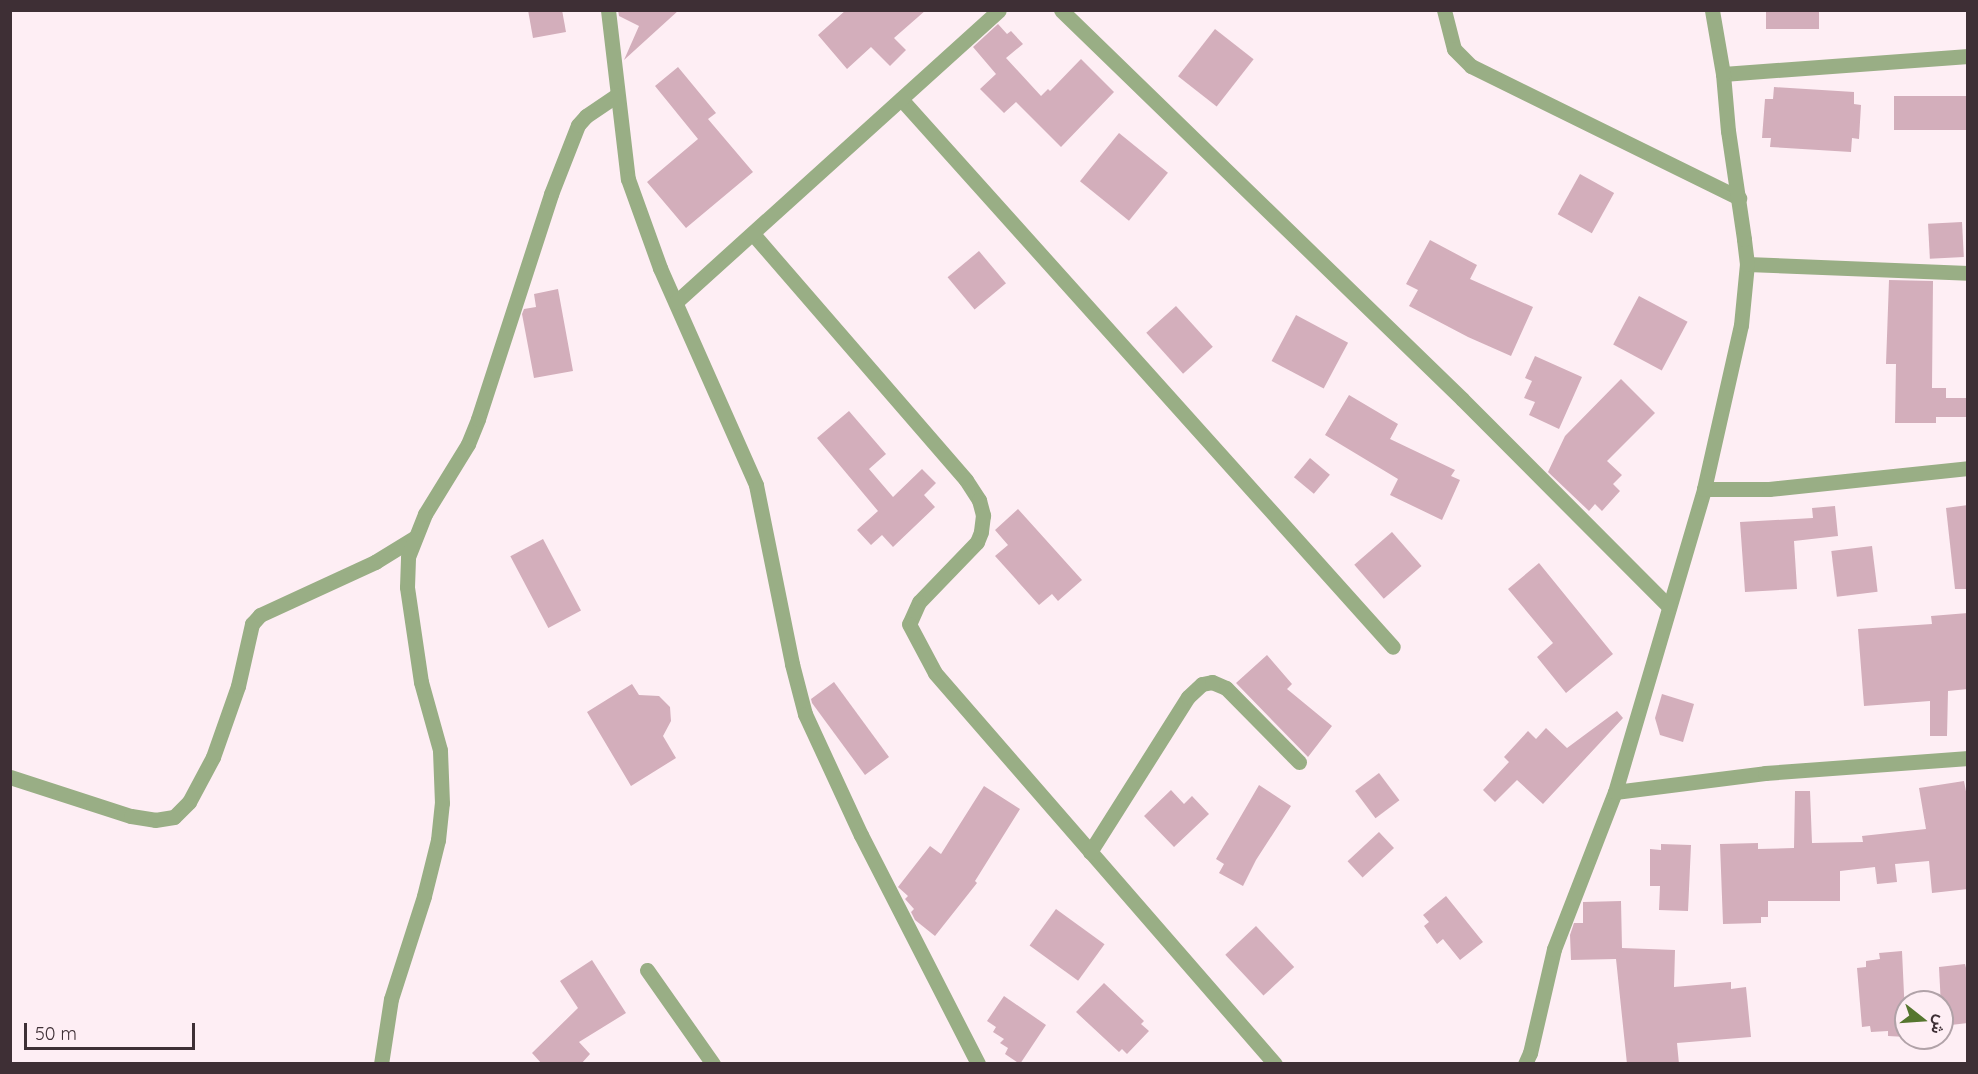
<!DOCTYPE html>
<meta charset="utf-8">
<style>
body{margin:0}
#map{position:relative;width:1978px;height:1074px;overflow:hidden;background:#feeef4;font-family:Quicksand,Vazirmatn,sans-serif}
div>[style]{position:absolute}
.building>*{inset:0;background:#d3aebb;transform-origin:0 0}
.minor>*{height:15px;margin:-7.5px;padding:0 7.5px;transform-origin:7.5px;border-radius:7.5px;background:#99ae85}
span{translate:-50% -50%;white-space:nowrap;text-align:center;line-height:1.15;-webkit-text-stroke:5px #feeef4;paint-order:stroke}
.frame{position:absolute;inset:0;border:12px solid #3e2f35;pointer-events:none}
.north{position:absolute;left:1894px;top:990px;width:60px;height:60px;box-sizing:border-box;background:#feeef4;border:2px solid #b1a2a8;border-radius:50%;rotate:107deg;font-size:16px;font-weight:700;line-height:24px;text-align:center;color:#3e2f35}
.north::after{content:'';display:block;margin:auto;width:21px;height:27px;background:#55762e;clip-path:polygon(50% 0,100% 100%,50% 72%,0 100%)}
.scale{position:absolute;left:24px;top:1023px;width:171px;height:27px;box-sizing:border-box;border:3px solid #3e2f35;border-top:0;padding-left:8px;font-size:18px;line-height:21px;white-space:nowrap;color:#3e2f35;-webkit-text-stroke:4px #feeef4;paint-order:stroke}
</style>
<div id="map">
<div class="building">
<div style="clip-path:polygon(528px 10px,562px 10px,566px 32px,533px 38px)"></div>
<div style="clip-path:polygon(618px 10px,679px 10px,624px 60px,639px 26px,619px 16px)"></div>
<div style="clip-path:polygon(846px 10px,926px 10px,894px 38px,906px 50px,890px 66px,871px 47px,847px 69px,818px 35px)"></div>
<div style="left:1766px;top:10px;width:53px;height:19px"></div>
<div style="clip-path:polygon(998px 24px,1007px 34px,1011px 31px,1023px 44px,1006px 58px,1041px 96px,1048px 89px,1050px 91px,1081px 59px,1114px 92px,1061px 147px,1016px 102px,1004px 113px,980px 89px,996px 74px,973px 47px)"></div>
<div style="left:1215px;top:29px;width:49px;height:60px;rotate:38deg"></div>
<div style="clip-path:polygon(678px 67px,716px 113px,708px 119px,753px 172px,686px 228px,647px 182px,698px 139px,655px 86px)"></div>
<div style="clip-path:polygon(1774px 87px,1854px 92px,1854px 104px,1861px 105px,1859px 139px,1852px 138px,1851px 152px,1770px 147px,1771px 138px,1762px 138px,1765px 99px,1773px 99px)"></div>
<div style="left:1968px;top:96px;width:34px;height:74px;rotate:90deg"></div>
<div style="left:1119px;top:133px;width:63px;height:62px;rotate:39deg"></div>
<div style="left:1580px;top:174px;width:39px;height:46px;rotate:29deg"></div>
<div style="left:1962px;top:222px;width:35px;height:34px;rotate:87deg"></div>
<div style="clip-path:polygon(1430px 240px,1477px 265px,1470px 279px,1533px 307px,1511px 356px,1468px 337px,1409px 306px,1418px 290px,1406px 284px)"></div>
<div style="left:979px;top:251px;width:42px;height:41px;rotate:50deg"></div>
<div style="clip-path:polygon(1889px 280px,1933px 281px,1932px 388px,1946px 388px,1946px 398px,1968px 398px,1968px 417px,1936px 417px,1936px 423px,1895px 423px,1896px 364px,1886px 364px)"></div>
<div style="clip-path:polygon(558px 289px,573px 371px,534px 378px,522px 314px,524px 309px,536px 307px,534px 294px)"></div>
<div style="left:1639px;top:296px;width:55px;height:55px;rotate:28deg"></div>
<div style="left:1176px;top:306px;width:55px;height:40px;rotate:48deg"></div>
<div style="left:1296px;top:315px;width:59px;height:52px;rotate:28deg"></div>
<div style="clip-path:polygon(1535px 356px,1582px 377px,1559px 429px,1529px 415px,1535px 402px,1524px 398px,1532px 381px,1525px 378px)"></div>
<div style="clip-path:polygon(1621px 379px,1655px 413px,1607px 461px,1622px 475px,1613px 484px,1620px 491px,1602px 511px,1595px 504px,1589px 511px,1548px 472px,1565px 436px)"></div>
<div style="clip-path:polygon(1349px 395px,1398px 424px,1390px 439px,1455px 470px,1451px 476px,1460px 480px,1442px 520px,1390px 495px,1398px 479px,1325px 435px)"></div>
<div style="clip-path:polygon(849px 411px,886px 454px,869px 469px,893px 497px,922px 469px,936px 483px,924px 495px,935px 507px,893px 547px,882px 535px,871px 545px,857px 530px,878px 511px,817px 438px)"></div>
<div style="left:1310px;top:458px;width:26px;height:25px;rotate:40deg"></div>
<div style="clip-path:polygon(1968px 505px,1968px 589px,1955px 589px,1946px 508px)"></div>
<div style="clip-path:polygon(1835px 506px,1838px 536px,1794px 541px,1797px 589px,1745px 592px,1740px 522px,1813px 518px,1812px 508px)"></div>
<div style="clip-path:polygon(1018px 509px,1082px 580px,1058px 601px,1052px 594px,1039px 605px,995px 556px,1008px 545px,995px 530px)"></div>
<div style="left:1392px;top:532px;width:45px;height:50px;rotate:49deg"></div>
<div style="left:543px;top:539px;width:81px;height:37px;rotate:62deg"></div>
<div style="left:1872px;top:546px;width:46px;height:41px;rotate:83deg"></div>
<div style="clip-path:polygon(1539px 563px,1613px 654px,1566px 693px,1537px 657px,1553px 643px,1508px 589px)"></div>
<div style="clip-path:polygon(1968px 613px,1968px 689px,1948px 691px,1947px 736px,1930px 736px,1930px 701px,1864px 706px,1858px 629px,1932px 624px,1931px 616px)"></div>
<div style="clip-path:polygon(1267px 655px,1292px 684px,1287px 689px,1332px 726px,1308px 757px,1236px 683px)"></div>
<div style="clip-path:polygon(834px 682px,889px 757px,865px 775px,812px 703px,811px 699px)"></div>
<div style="clip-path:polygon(632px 684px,639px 695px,659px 696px,670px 707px,671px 721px,663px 736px,676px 758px,631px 786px,587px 712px)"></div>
<div style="clip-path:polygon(1662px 694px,1694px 704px,1683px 742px,1660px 735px,1655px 718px)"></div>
<div style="clip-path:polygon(1617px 711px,1623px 718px,1543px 804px,1517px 780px,1495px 802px,1483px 790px,1509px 762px,1504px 757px,1528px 731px,1536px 739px,1546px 728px,1567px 748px)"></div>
<div style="left:1379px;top:773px;width:34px;height:30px;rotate:53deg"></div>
<div style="clip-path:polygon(1964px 781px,1968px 802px,1968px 889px,1932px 893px,1929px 861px,1895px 864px,1897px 882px,1877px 884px,1875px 867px,1840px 871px,1840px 901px,1768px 901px,1768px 917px,1761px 917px,1761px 923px,1723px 924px,1720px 844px,1758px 843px,1758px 849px,1794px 848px,1795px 791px,1810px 791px,1812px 843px,1863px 842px,1862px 836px,1926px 829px,1919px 788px)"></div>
<div style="clip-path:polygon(1259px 785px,1291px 806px,1256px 860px,1243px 886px,1219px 873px,1224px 864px,1216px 859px)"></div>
<div style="clip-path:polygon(984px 786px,1020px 809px,975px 881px,977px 883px,935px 936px,915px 920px,911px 912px,914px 909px,905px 899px,908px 896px,898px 887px,930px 846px,941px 854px)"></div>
<div style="clip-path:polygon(1171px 790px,1184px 804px,1192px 796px,1209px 814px,1174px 847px,1144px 816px)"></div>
<div style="left:1379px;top:832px;width:22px;height:43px;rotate:47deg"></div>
<div style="clip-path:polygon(1661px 844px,1691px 845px,1688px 911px,1659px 910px,1660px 886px,1650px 886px,1650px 849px,1661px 850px)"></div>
<div style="clip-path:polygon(1446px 896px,1483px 942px,1460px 960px,1443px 939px,1437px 944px,1424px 926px,1429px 922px,1423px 915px)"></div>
<div style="clip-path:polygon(1621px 901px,1622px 948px,1675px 950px,1674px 987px,1731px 982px,1731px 989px,1746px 987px,1751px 1037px,1677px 1043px,1679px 1064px,1627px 1064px,1616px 959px,1571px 960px,1570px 935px,1574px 923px,1583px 923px,1583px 902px)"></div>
<div style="left:1056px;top:909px;width:60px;height:45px;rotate:36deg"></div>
<div style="left:1256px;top:926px;width:56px;height:42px;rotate:47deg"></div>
<div style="clip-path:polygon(1902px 951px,1906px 1037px,1888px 1036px,1888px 1031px,1871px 1032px,1870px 1026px,1862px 1027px,1857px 968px,1866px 967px,1866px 961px,1880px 959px,1879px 953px)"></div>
<div style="clip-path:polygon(592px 960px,626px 1013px,579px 1042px,590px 1054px,581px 1064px,542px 1064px,532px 1053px,578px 1008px,560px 981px)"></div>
<div style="clip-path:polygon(1965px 964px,1968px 976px,1968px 1023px,1942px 1026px,1939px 967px)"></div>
<div style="clip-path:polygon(1104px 983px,1144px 1021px,1141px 1024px,1149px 1031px,1127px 1054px,1122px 1049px,1119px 1052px,1076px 1012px)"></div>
<div style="clip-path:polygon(1004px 996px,1046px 1025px,1020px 1064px,1005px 1054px,1008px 1048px,1000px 1043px,1004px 1039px,993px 1032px,996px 1027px,987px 1021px)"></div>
</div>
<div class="minor">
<div style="left:608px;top:10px;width:170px;rotate:83.3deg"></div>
<div style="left:628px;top:179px;width:95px;rotate:70.2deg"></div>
<div style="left:660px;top:268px;width:237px;rotate:66.1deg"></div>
<div style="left:756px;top:485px;width:183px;rotate:78.6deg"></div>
<div style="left:792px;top:664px;width:52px;rotate:75.4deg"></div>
<div style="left:805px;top:714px;width:133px;rotate:65.2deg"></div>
<div style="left:861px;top:835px;width:257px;rotate:62.9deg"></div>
<div style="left:1061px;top:10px;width:559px;rotate:44.13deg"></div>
<div style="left:1462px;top:399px;width:293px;rotate:45.1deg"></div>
<div style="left:1444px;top:10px;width:40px;rotate:75.6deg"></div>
<div style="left:1454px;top:49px;width:24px;rotate:45deg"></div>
<div style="left:1471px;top:66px;width:299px;rotate:26.2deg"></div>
<div style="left:1723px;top:74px;width:246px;rotate:-4.2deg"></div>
<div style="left:901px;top:99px;width:736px;rotate:48.08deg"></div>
<div style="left:753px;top:234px;width:325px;rotate:49.1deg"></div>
<div style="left:966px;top:480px;width:24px;rotate:57deg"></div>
<div style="left:979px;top:500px;width:16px;rotate:75deg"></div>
<div style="left:983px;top:515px;width:17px;rotate:97deg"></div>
<div style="left:981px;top:532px;width:11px;rotate:112deg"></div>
<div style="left:977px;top:542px;width:83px;rotate:134deg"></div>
<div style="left:919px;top:602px;width:24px;rotate:114deg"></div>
<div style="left:909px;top:624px;width:55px;rotate:62deg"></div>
<div style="left:935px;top:673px;width:518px;rotate:48.99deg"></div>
<div style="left:1747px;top:264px;width:221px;rotate:2.3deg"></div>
<div style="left:676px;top:302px;width:435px;rotate:-42.1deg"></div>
<div style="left:1704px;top:489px;width:65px"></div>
<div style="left:1769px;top:489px;width:200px;rotate:-6deg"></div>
<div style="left:10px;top:777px;width:127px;rotate:17.9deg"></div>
<div style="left:131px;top:816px;width:24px;rotate:9deg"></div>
<div style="left:155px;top:820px;width:19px;rotate:-9deg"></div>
<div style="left:174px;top:817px;width:21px;rotate:-45deg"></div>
<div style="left:189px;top:802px;width:51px;rotate:-61.9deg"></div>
<div style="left:213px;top:757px;width:75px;rotate:-70.6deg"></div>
<div style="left:238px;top:686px;width:64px;rotate:-77.3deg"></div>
<div style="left:252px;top:624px;width:12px;rotate:-48deg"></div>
<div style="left:260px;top:615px;width:127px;rotate:-24.7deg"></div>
<div style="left:375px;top:562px;width:46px;rotate:-31.6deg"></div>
<div style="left:1615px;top:792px;width:151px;rotate:-7.2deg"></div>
<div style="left:1765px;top:773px;width:204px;rotate:-4.2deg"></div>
<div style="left:1090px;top:852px;width:183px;rotate:-57.7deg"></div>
<div style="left:1188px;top:697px;width:19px;rotate:-43deg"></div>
<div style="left:1202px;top:684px;width:10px;rotate:-11deg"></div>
<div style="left:1212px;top:682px;width:15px;rotate:23deg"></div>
<div style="left:1226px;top:688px;width:104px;rotate:45.4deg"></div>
<div style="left:647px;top:970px;width:115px;rotate:54.9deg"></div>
<div style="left:381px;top:1064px;width:66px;rotate:-81.3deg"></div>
<div style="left:391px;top:999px;width:108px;rotate:-72.2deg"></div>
<div style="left:424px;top:896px;width:58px;rotate:-76deg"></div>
<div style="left:438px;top:840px;width:37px;rotate:-84deg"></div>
<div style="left:442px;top:803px;width:53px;rotate:-92.2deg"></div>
<div style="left:440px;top:750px;width:71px;rotate:-105.6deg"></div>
<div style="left:421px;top:682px;width:96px;rotate:-98.4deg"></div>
<div style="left:407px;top:587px;width:30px;rotate:-88deg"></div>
<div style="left:408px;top:557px;width:46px;rotate:-68.4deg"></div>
<div style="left:425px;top:514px;width:82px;rotate:-58.4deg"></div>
<div style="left:468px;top:444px;width:27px;rotate:-68deg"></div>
<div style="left:478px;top:419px;width:237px;rotate:-72deg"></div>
<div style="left:551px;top:194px;width:74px;rotate:-68.6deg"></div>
<div style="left:578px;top:125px;width:12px;rotate:-48deg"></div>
<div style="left:586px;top:116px;width:37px;rotate:-34deg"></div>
<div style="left:1525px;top:1064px;width:12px;rotate:-66deg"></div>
<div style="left:1530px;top:1053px;width:107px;rotate:-77deg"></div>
<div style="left:1554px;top:949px;width:168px;rotate:-68.8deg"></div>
<div style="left:1615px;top:792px;width:316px;rotate:-73.6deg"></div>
<div style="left:1704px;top:489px;width:168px;rotate:-77.3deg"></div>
<div style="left:1741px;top:325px;width:61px;rotate:-84.4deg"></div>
<div style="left:1747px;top:264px;width:25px;rotate:-97deg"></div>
<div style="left:1744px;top:239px;width:109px;rotate:-98.4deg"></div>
<div style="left:1728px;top:131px;width:57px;rotate:-95deg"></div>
<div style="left:1723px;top:74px;width:65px;rotate:-99.8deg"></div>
</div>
<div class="frame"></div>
<div class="north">ش</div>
<div class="scale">50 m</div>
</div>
